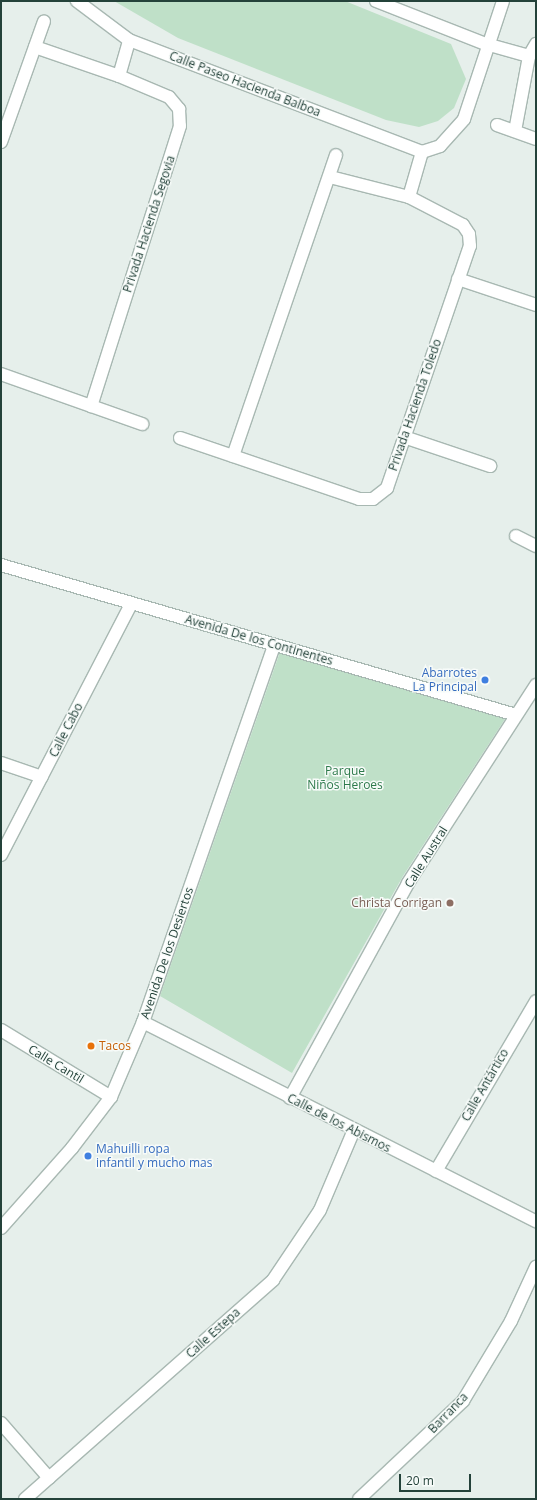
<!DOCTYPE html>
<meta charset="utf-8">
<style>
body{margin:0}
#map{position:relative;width:537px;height:1500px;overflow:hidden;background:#e6efeb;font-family:"Open Sans",sans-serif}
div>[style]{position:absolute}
.green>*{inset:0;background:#bfe0c8}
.roads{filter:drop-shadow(1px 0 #a8b8b2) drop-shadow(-1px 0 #a8b8b2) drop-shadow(0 1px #a8b8b2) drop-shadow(0 -1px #a8b8b2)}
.street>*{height:12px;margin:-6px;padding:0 6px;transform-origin:6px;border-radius:6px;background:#fff}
.secondary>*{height:12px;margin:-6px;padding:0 6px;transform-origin:6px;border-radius:6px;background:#fff}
.dots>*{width:11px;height:11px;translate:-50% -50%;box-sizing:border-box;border:2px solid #f7fbf9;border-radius:50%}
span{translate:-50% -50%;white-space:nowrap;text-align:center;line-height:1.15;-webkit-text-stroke:3px #f7fbf9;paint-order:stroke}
.street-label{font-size:12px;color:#24423a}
.shop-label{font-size:12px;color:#366cbe}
.right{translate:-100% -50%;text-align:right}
.left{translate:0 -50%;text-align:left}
.park-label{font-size:12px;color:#2d7a4b}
.education-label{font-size:12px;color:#785e54}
.food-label{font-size:12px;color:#c56008}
.frame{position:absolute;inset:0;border:2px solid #24423a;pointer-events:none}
.scale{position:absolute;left:399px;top:1474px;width:72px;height:18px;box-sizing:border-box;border:2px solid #24423a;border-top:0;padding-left:5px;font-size:12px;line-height:14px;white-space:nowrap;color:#24423a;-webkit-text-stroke:3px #f7fbf9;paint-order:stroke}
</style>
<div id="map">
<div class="green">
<div style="clip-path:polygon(114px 1px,345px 1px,451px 44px,466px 79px,454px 108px,438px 121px,419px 127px,386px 120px,178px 38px)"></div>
<div style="clip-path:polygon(281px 649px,505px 719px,403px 876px,292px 1073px,160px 996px)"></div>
</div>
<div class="roads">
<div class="street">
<div style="left:77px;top:1px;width:65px;rotate:36.9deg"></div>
<div style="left:129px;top:40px;width:314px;rotate:20.9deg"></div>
<div style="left:376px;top:1px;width:118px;rotate:21.4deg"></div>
<div style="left:486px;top:44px;width:45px;rotate:15.6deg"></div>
<div style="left:35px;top:47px;width:89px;rotate:19deg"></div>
<div style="left:119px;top:76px;width:54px;rotate:22.8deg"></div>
<div style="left:169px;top:97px;width:16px;rotate:50deg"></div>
<div style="left:179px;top:109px;width:17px;rotate:87deg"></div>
<div style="left:180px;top:126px;width:294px;rotate:107.6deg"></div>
<div style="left:119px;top:76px;width:37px;rotate:-74deg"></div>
<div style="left:497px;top:125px;width:41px;rotate:19.7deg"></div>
<div style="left:515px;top:131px;width:76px;rotate:-79.4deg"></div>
<div style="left:529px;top:56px;width:14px;rotate:-60deg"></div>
<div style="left:1px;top:142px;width:128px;rotate:-70.4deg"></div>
<div style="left:422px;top:152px;width:19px;rotate:-18deg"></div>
<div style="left:440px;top:146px;width:36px;rotate:-48deg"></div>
<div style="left:464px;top:119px;width:124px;rotate:-71.7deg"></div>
<div style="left:409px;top:197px;width:47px;rotate:-73.9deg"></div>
<div style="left:458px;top:279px;width:82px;rotate:18.4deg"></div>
<div style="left:1px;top:374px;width:150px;rotate:19.5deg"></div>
<div style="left:404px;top:437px;width:91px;rotate:18.6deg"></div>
<div style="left:180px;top:438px;width:189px;rotate:18.8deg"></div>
<div style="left:359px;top:499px;width:14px"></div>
<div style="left:373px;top:499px;width:18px;rotate:-38deg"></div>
<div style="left:387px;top:488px;width:256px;rotate:-71.1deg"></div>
<div style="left:470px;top:246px;width:12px;rotate:-95deg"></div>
<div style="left:469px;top:234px;width:11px;rotate:-124deg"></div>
<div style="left:463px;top:225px;width:61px;rotate:-152.6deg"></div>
<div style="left:409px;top:197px;width:81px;rotate:-165.8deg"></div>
<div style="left:233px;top:456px;width:318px;rotate:-71.1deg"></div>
<div style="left:516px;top:536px;width:22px;rotate:27deg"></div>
<div style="left:1px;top:565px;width:536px;rotate:16.24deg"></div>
<div style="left:1px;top:763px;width:43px;rotate:18.9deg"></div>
<div style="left:1px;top:855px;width:283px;rotate:-62.6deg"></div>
<div style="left:143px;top:1022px;width:399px;rotate:-70.8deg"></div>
<div style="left:1px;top:1030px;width:129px;rotate:31.3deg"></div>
<div style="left:436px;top:1171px;width:197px;rotate:-59.5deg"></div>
<div style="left:1px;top:1423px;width:73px;rotate:48.9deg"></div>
<div style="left:25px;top:1499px;width:331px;rotate:-41.4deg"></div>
<div style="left:273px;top:1280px;width:84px;rotate:-56.1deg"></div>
<div style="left:320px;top:1210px;width:87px;rotate:-67deg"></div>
<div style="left:359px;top:1499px;width:143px;rotate:-43.3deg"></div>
<div style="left:463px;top:1401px;width:93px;rotate:-59deg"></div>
<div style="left:511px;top:1321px;width:60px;rotate:-65.2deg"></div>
</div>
<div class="secondary">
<div style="left:290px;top:1098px;width:245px;rotate:-61.2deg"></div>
<div style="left:408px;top:883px;width:236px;rotate:-57.1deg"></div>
<div style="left:1px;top:1228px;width:107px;rotate:-48.4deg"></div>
<div style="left:72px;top:1148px;width:64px;rotate:-52.6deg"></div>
<div style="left:111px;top:1097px;width:82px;rotate:-66.9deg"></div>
<div style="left:143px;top:1022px;width:441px;rotate:26.9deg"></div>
</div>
</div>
<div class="dots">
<div style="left:485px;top:680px;background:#3f7fe0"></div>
<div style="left:450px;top:903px;background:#8d6e63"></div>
<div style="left:91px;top:1046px;background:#e8710a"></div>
<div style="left:88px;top:1156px;background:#3f7fe0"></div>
</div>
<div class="street-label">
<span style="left:245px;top:84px;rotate:21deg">Calle Paseo Hacienda Balboa</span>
<span style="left:149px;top:224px;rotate:-72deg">Privada Hacienda Segovia</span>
<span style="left:415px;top:405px;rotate:-71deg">Privada Hacienda Toledo</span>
<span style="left:259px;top:640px;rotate:16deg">Avenida De los Continentes</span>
<span style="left:66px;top:730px;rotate:-63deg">Calle Cabo</span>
<span style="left:426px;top:857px;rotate:-58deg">Calle Austral</span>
<span style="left:167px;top:953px;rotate:-71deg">Avenida De los Desiertos</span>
<span style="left:56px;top:1064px;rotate:31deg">Calle Cantil</span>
<span style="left:485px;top:1085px;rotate:-60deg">Calle Antártico</span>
<span style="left:339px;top:1123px;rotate:27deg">Calle de los Abismos</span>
<span style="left:213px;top:1333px;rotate:-42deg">Calle Estepa</span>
<span style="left:448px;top:1413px;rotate:-46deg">Barranca</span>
</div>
<div class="shop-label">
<span class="right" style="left:477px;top:680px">Abarrotes<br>La Principal</span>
<span class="left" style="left:96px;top:1156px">Mahuilli ropa<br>infantil y mucho mas</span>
</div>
<div class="park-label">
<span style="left:345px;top:778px">Parque<br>Niños Heroes</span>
</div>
<div class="education-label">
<span class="right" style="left:442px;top:903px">Christa Corrigan</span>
</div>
<div class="food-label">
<span class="left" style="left:99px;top:1046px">Tacos</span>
</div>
<div class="frame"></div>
<div class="scale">20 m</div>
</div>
